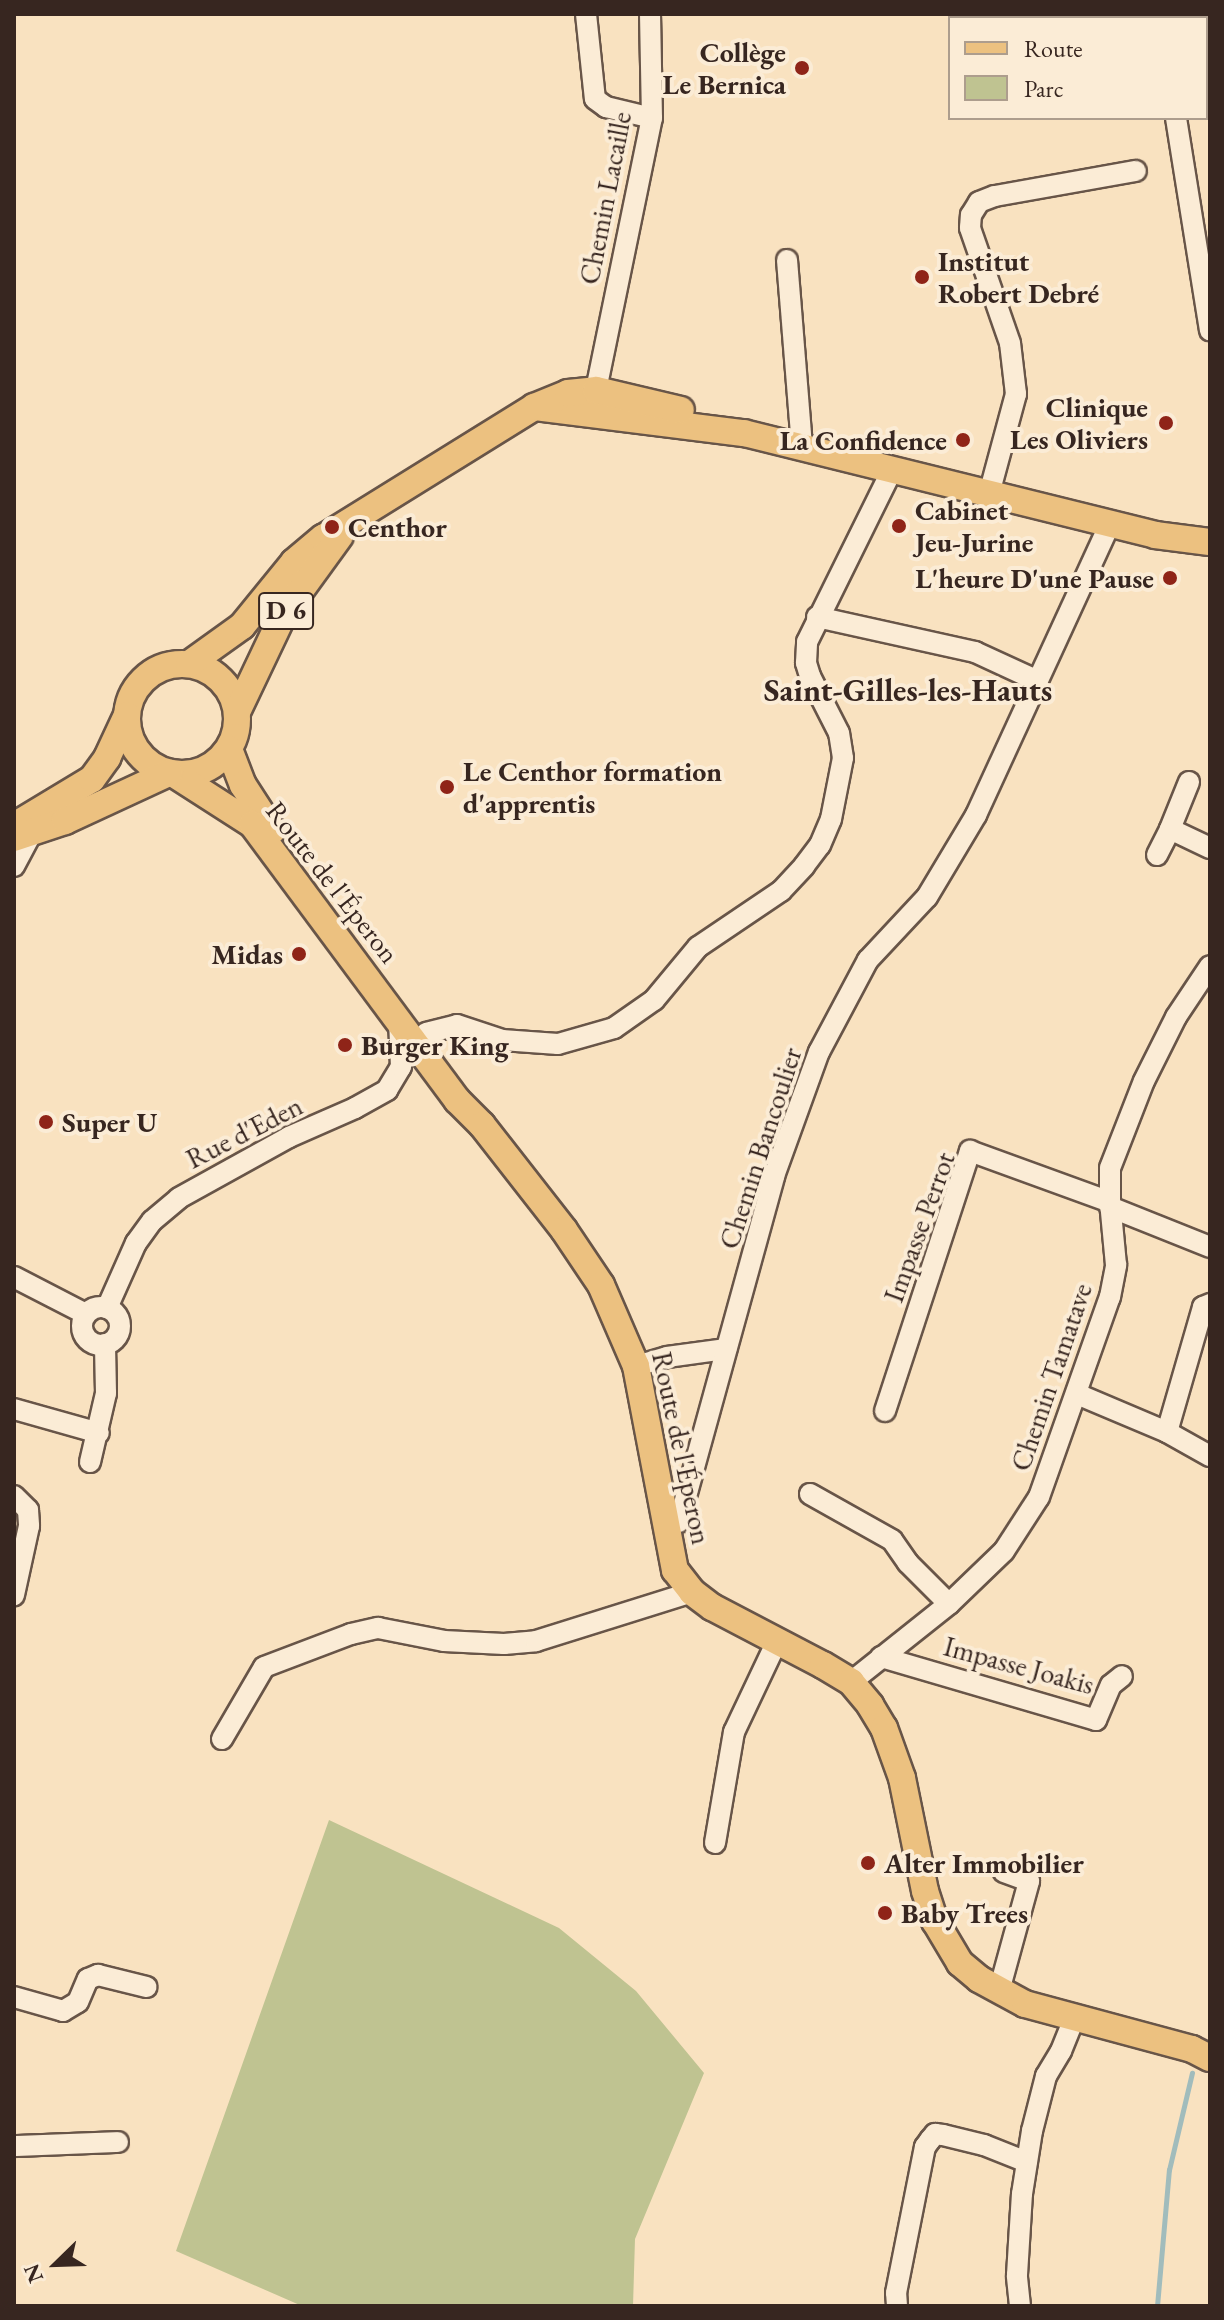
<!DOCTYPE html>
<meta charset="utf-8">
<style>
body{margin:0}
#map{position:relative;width:1224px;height:2320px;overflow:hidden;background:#f9e2c0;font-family:"EB Garamond",serif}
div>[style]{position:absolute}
.green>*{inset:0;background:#bfc391}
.stream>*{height:5px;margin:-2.5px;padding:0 2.5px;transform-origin:2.5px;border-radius:2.5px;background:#a1bcbc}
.roads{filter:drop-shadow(2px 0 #685548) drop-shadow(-2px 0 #685548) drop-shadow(0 2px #685548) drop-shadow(0 -2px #685548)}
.minor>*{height:20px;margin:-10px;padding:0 10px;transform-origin:10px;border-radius:10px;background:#fbecd6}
.minor>.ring{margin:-10px;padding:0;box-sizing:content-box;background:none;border:20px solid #fbecd6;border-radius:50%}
.major>*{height:26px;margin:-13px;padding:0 13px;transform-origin:13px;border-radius:13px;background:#ecc180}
.major>.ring{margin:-13px;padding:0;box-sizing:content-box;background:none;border:26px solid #ecc180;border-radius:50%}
.dots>*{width:22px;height:22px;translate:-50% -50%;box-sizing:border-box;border:4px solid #fbecd6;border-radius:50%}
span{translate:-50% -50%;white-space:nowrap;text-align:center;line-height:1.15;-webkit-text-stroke:8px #fbecd6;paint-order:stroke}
.shield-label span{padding:2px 6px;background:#fbecd6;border:2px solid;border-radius:6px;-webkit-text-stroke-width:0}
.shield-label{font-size:26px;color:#372620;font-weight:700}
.poi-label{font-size:28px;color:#372620;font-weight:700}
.right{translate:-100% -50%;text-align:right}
.left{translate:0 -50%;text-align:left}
.street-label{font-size:28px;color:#372620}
.quarter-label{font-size:32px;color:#372620;font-weight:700}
.frame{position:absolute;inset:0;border:16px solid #372620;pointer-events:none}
.legend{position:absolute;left:948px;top:16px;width:260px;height:104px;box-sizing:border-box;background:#fbecd6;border:2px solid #ad9d8d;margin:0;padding:10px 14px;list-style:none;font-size:24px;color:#372620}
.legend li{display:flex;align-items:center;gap:16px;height:40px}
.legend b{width:40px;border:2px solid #ad9d8d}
.north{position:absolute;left:16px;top:2224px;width:80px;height:80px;-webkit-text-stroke:6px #fbecd6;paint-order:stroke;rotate:247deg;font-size:22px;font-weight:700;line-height:32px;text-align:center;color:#372620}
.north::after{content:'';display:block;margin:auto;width:28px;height:36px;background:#372620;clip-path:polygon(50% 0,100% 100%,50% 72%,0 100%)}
</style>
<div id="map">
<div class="green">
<div style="clip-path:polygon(329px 1820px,559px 1928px,636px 1991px,704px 2073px,635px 2239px,633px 2306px,302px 2306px,176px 2251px)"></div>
</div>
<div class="stream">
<div style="left:1157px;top:2306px;width:137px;rotate:-85deg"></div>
<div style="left:1169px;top:2170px;width:100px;rotate:-76.7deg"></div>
</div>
<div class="roads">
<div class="minor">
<div style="left:586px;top:14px;width:85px;rotate:84deg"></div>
<div style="left:595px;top:99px;width:14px;rotate:36deg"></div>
<div style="left:606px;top:107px;width:47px;rotate:13.4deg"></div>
<div style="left:1161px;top:14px;width:4px;rotate:90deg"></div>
<div style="left:1176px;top:118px;width:215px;rotate:80.9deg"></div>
<div style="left:787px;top:260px;width:187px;rotate:85.4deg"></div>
<div style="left:596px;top:390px;width:278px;rotate:-78.4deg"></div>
<div style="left:652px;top:118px;width:104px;rotate:-91.1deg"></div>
<div style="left:989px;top:494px;width:104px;rotate:-74.9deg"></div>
<div style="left:1016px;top:394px;width:51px;rotate:-96.7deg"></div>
<div style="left:1010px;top:343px;width:122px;rotate:-109.2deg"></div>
<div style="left:970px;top:228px;width:13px;rotate:-86deg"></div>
<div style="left:971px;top:215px;width:15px;rotate:-58deg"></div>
<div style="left:979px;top:202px;width:17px;rotate:-21deg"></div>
<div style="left:995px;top:196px;width:143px;rotate:-10.1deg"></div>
<div style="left:817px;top:617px;width:162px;rotate:12.5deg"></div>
<div style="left:975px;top:652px;width:69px;rotate:24.7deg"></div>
<div style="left:1189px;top:782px;width:51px;rotate:112deg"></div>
<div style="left:1170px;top:829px;width:44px;rotate:25.4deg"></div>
<div style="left:1157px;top:855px;width:29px;rotate:-63deg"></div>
<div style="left:14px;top:866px;width:36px;rotate:-62deg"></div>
<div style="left:426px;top:1033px;width:32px;rotate:-14deg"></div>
<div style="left:457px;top:1025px;width:47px;rotate:18.4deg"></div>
<div style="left:502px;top:1040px;width:56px;rotate:4.1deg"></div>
<div style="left:558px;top:1044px;width:58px;rotate:-15.9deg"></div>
<div style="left:614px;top:1028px;width:49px;rotate:-35deg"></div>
<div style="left:654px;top:1000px;width:69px;rotate:-50.3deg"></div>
<div style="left:698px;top:947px;width:100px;rotate:-34deg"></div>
<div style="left:781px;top:891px;width:34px;rotate:-47deg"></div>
<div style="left:804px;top:866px;width:26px;rotate:-53deg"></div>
<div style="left:820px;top:845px;width:28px;rotate:-67deg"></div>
<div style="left:831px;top:819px;width:62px;rotate:-78.9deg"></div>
<div style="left:843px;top:758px;width:25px;rotate:-99deg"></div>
<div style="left:839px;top:733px;width:64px;rotate:-117deg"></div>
<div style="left:810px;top:676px;width:14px;rotate:-107deg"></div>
<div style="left:806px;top:663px;width:21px;rotate:-87deg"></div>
<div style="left:807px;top:642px;width:192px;rotate:-63.7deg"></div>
<div style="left:1110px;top:1207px;width:108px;rotate:21.8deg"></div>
<div style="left:14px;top:1277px;width:81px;rotate:27.2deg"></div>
<div class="ring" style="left:82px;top:1307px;width:18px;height:18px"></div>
<div style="left:107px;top:1308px;width:71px;rotate:-66deg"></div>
<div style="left:136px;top:1243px;width:27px;rotate:-54deg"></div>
<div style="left:152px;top:1221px;width:35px;rotate:-40deg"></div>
<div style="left:179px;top:1198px;width:126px;rotate:-29deg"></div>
<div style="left:289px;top:1137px;width:72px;rotate:-23.7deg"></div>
<div style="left:355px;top:1108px;width:37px;rotate:-29deg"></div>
<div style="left:387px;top:1090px;width:27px;rotate:-59deg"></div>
<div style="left:401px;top:1067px;width:48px;rotate:-92.4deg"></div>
<div style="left:636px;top:1366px;width:32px;rotate:-16deg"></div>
<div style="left:667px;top:1357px;width:60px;rotate:-7.7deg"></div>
<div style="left:1077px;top:1394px;width:98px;rotate:22.9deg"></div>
<div style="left:1167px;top:1432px;width:49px;rotate:29.2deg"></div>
<div style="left:14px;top:1409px;width:88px;rotate:15.8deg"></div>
<div style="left:885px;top:1411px;width:274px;rotate:-71.9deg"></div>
<div style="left:970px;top:1151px;width:149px;rotate:20deg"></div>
<div style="left:1167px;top:1432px;width:130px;rotate:-73.9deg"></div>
<div style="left:1203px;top:1307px;width:8px;rotate:-23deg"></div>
<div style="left:90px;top:1462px;width:71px;rotate:-76.9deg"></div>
<div style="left:106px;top:1393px;width:49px;rotate:-91.2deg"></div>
<div style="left:810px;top:1494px;width:94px;rotate:29.3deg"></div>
<div style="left:892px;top:1540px;width:28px;rotate:55deg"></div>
<div style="left:908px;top:1563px;width:58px;rotate:45deg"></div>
<div style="left:14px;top:1496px;width:20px;rotate:45deg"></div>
<div style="left:28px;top:1510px;width:16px;rotate:86deg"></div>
<div style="left:29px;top:1526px;width:71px;rotate:102.3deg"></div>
<div style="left:679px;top:1522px;width:359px;rotate:-74.6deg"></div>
<div style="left:774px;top:1176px;width:132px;rotate:-70.1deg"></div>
<div style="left:819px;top:1052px;width:104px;rotate:-62deg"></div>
<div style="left:868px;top:960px;width:86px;rotate:-46.9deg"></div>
<div style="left:927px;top:897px;width:96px;rotate:-59.1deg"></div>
<div style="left:976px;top:815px;width:320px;rotate:-65.3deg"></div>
<div style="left:881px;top:1657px;width:224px;rotate:16.3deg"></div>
<div style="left:1096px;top:1720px;width:38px;rotate:-67deg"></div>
<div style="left:1111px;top:1685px;width:14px;rotate:-39deg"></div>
<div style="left:851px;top:1682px;width:125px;rotate:-38.5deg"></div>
<div style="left:949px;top:1604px;width:76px;rotate:-43.9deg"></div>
<div style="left:1004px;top:1551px;width:64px;rotate:-57.1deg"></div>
<div style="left:1039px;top:1497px;width:212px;rotate:-70.5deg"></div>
<div style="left:1110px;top:1297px;width:33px;rotate:-79deg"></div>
<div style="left:1116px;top:1265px;width:63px;rotate:-95.4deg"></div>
<div style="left:1110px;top:1202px;width:34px;rotate:-90deg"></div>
<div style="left:1110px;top:1168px;width:93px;rotate:-68.7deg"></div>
<div style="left:1144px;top:1081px;width:72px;rotate:-63.4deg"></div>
<div style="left:1176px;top:1017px;width:61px;rotate:-56.3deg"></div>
<div style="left:222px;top:1739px;width:83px;rotate:-59.7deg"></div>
<div style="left:264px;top:1667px;width:93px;rotate:-20.8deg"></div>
<div style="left:351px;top:1634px;width:28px;rotate:-13deg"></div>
<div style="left:378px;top:1628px;width:67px;rotate:11.1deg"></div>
<div style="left:444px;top:1641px;width:60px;rotate:2.9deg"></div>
<div style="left:504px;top:1644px;width:32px;rotate:-5deg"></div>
<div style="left:536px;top:1641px;width:164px;rotate:-17.4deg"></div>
<div style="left:715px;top:1843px;width:113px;rotate:-80.3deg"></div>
<div style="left:734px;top:1732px;width:98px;rotate:-64.7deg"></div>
<div style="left:999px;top:1991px;width:114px;rotate:-74.7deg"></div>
<div style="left:1029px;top:1881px;width:27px;rotate:-160deg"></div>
<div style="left:14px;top:1997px;width:51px;rotate:15.9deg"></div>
<div style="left:63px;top:2011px;width:17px;rotate:-31deg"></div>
<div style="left:78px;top:2002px;width:25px;rotate:-67deg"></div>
<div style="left:88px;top:1979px;width:11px;rotate:-22deg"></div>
<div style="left:98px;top:1975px;width:50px;rotate:13.8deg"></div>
<div style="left:14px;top:2146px;width:104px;rotate:-2.2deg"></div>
<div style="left:897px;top:2306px;width:13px;rotate:-94deg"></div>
<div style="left:896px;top:2293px;width:149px;rotate:-78.8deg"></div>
<div style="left:925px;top:2147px;width:9px;rotate:-54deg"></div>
<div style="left:930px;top:2140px;width:8px;rotate:-50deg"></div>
<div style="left:935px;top:2134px;width:8px;rotate:7deg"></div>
<div style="left:943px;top:2135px;width:42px;rotate:13.7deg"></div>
<div style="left:984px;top:2145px;width:46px;rotate:21.6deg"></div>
<div style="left:1020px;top:2306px;width:31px;rotate:-96deg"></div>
<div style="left:1017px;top:2275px;width:81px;rotate:-86.5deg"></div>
<div style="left:1022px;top:2194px;width:64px;rotate:-81deg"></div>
<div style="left:1032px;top:2131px;width:57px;rotate:-75.7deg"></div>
<div style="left:1046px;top:2076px;width:29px;rotate:-59deg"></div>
<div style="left:1061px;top:2051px;width:38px;rotate:-68deg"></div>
</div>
<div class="major">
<div style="left:534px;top:407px;width:212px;rotate:7.1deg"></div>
<div style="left:744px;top:433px;width:423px;rotate:13.9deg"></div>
<div style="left:1155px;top:535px;width:55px;rotate:7.3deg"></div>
<div class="ring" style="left:127px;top:664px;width:84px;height:84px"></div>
<div style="left:189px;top:664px;width:65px;rotate:-35.6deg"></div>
<div style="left:242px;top:626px;width:82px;rotate:-50.9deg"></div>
<div style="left:294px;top:562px;width:38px;rotate:-40deg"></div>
<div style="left:323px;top:538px;width:248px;rotate:-31.8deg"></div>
<div style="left:534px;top:407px;width:37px;rotate:-22deg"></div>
<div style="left:568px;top:393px;width:28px;rotate:-6deg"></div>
<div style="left:596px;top:390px;width:87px;rotate:13.2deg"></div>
<div style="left:237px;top:712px;width:110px;rotate:-64.6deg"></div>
<div style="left:284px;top:613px;width:95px;rotate:-54deg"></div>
<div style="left:229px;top:749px;width:39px;rotate:69deg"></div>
<div style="left:243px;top:785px;width:54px;rotate:57.2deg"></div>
<div style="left:174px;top:774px;width:93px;rotate:32.7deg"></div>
<div style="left:252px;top:824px;width:344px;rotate:53.4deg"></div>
<div style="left:457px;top:1100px;width:35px;rotate:45deg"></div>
<div style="left:482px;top:1125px;width:133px;rotate:52deg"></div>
<div style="left:564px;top:1230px;width:66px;rotate:56.1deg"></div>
<div style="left:601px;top:1285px;width:88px;rotate:66.6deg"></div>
<div style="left:636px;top:1366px;width:208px;rotate:79.2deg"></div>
<div style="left:675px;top:1570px;width:28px;rotate:52deg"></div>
<div style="left:692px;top:1592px;width:25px;rotate:37deg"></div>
<div style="left:712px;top:1607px;width:125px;rotate:27.6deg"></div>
<div style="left:823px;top:1665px;width:33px;rotate:31deg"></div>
<div style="left:851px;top:1682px;width:30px;rotate:50deg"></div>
<div style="left:870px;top:1705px;width:27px;rotate:59deg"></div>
<div style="left:884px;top:1728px;width:53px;rotate:70.2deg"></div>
<div style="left:902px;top:1778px;width:115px;rotate:78.5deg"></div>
<div style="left:925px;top:1891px;width:32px;rotate:72deg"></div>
<div style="left:935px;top:1921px;width:49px;rotate:59.2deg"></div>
<div style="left:960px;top:1963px;width:25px;rotate:40deg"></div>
<div style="left:979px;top:1979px;width:52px;rotate:28.5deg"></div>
<div style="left:1025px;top:2004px;width:173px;rotate:15.1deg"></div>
<div style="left:1192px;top:2049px;width:20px;rotate:27deg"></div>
<div style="left:14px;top:826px;width:91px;rotate:-31.1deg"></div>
<div style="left:92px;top:779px;width:26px;rotate:-54deg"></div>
<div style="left:107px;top:758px;width:47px;rotate:-65.1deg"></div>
<div style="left:14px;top:838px;width:54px;rotate:-18.4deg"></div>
<div style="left:65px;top:821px;width:115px;rotate:-24.8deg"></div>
</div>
</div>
<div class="dots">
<div style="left:802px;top:68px;background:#8f2418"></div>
<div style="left:922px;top:277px;background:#8f2418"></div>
<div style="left:1166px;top:423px;background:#8f2418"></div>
<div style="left:963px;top:440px;background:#8f2418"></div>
<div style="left:899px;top:526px;background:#8f2418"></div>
<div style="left:332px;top:527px;background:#8f2418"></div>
<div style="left:1170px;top:578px;background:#8f2418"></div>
<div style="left:447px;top:787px;background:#8f2418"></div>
<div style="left:299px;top:954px;background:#8f2418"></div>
<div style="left:345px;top:1045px;background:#8f2418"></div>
<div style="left:46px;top:1122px;background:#8f2418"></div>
<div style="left:868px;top:1863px;background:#8f2418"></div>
<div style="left:885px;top:1913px;background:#8f2418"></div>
</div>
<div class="shield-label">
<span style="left:286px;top:611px">D 6</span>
</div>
<div class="poi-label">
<span class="right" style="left:786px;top:68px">Collège<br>Le Bernica</span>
<span class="left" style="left:938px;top:277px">Institut<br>Robert Debré</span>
<span class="right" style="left:1148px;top:423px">Clinique<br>Les Oliviers</span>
<span class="right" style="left:947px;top:440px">La Confidence</span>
<span class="left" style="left:915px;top:526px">Cabinet<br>Jeu-Jurine</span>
<span class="left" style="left:348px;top:527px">Centhor</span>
<span class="right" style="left:1154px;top:578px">L'heure D'une Pause</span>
<span class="left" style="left:463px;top:787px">Le Centhor formation<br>d'apprentis</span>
<span class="right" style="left:283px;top:954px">Midas</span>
<span class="left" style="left:361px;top:1045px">Burger King</span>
<span class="left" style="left:62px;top:1122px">Super U</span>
<span class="left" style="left:884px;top:1863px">Alter Immobilier</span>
<span class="left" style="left:901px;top:1913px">Baby Trees</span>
</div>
<div class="street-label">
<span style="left:605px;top:198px;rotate:-79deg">Chemin Lacaille</span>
<span style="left:333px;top:882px;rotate:52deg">Route de l'Éperon</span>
<span style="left:244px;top:1132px;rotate:-27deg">Rue d'Eden</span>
<span style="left:760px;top:1148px;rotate:-72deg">Chemin Bancoulier</span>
<span style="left:919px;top:1227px;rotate:-70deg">Impasse Perrot</span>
<span style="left:1051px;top:1377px;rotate:-71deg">Chemin Tamatave</span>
<span style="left:682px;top:1448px;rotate:78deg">Route de l'Éperon</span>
<span style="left:1019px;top:1665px;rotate:15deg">Impasse Joakis</span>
</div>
<div class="quarter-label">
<span style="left:908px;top:690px">Saint-Gilles-les-Hauts</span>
</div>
<div class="frame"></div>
<ul class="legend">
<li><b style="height:10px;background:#ecc180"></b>Route</li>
<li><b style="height:22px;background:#bfc391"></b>Parc</li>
</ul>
<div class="north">N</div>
</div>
